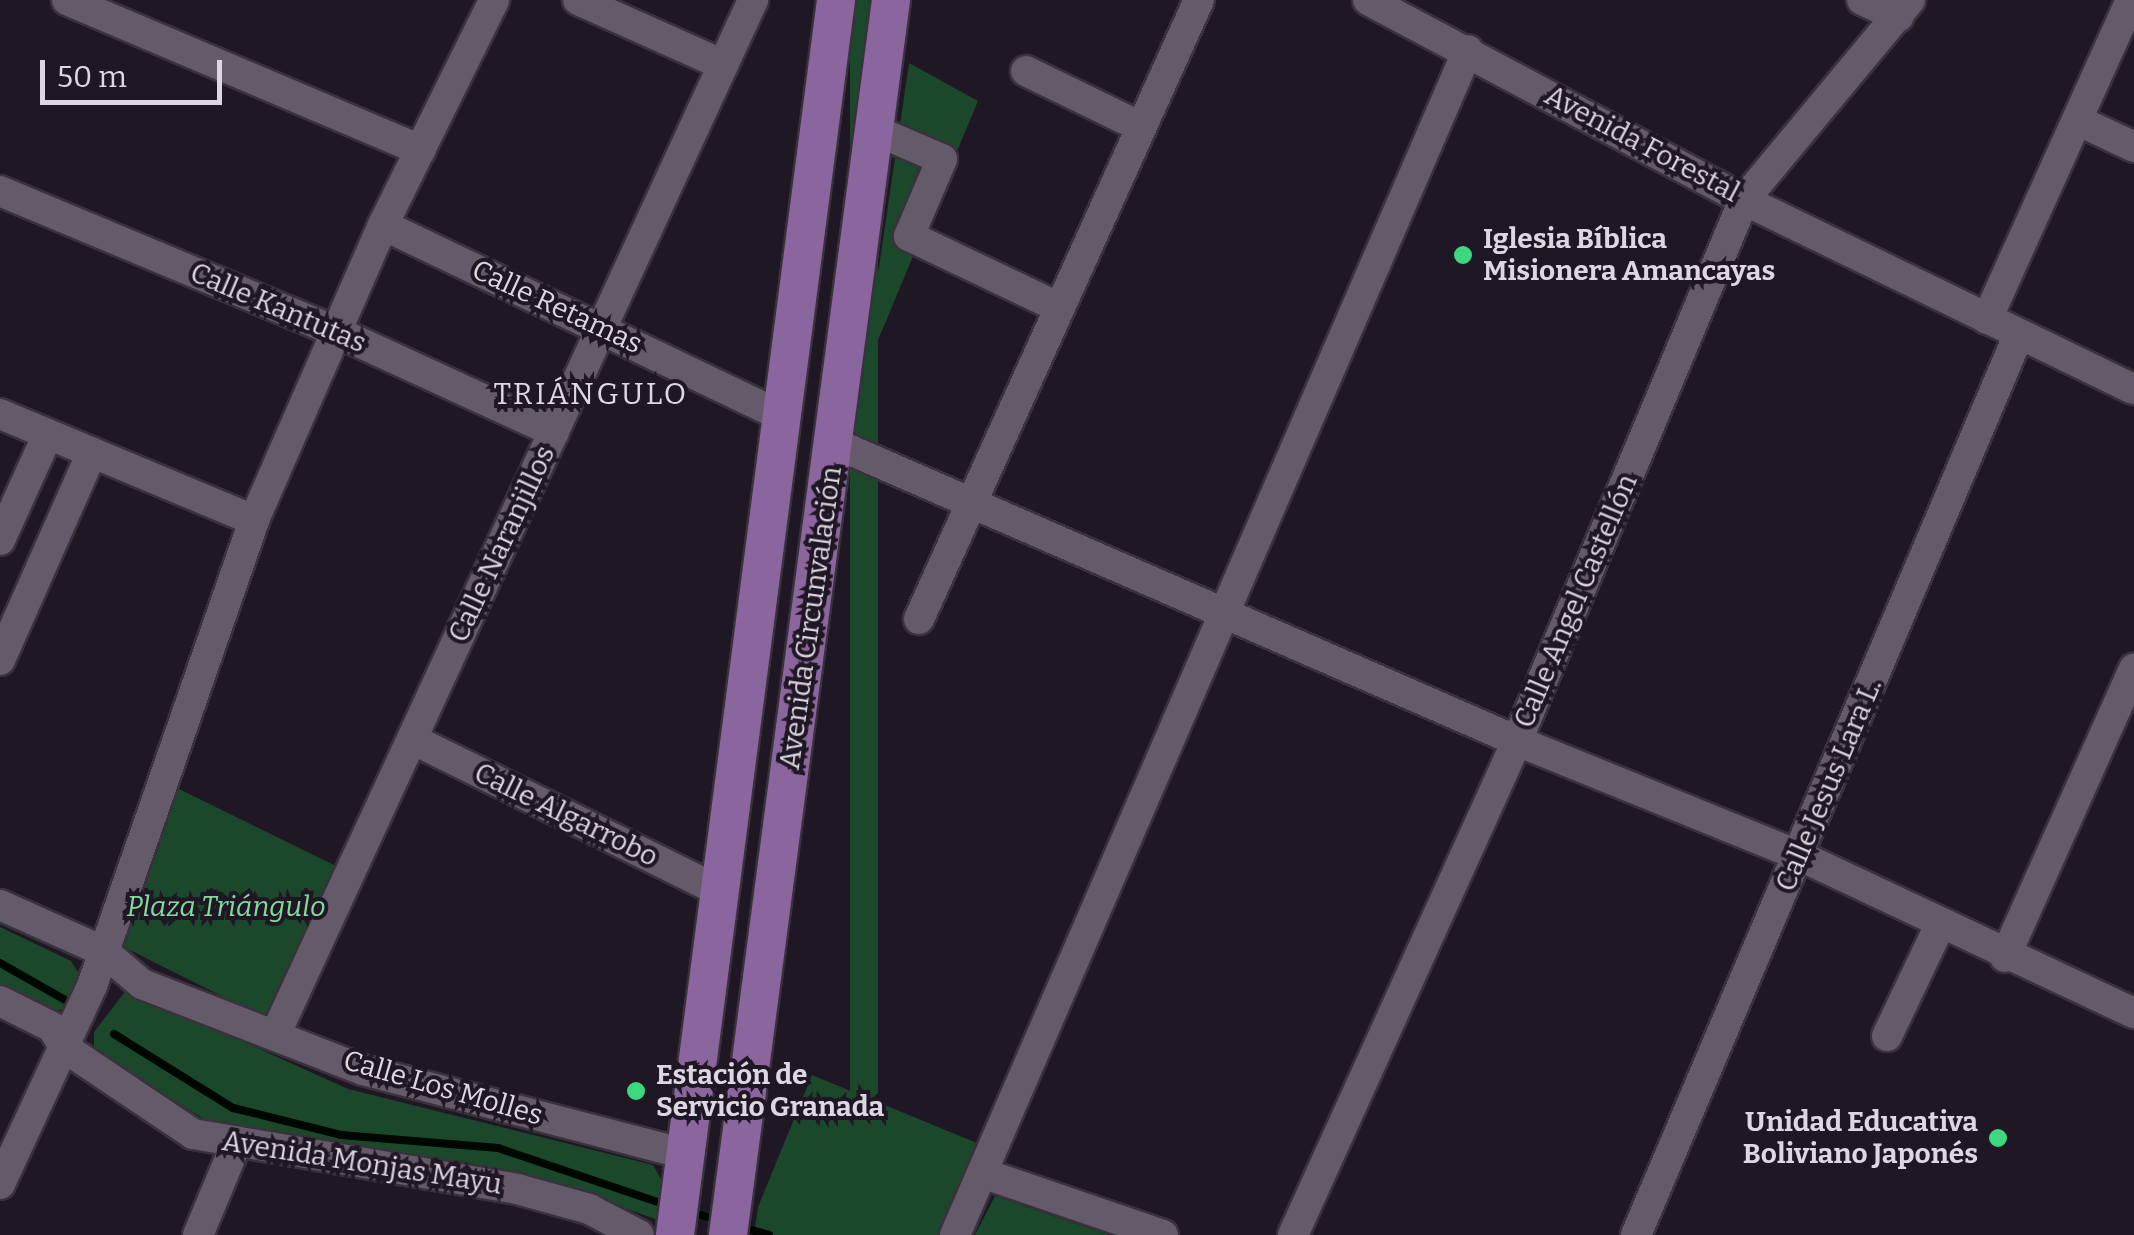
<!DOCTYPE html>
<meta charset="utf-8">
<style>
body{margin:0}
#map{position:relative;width:2134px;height:1235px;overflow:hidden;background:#1f1724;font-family:Bitter,serif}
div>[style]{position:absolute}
.green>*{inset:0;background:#1b482b;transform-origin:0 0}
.stream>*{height:8px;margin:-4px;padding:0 4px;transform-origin:4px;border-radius:4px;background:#000701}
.roads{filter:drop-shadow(2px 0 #38323c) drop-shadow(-2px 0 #38323c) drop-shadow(0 2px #38323c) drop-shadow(0 -2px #38323c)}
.minor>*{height:30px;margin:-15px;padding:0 15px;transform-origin:15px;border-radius:15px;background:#645a6a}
.major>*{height:38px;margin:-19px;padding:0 19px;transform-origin:19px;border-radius:19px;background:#8b669e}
.dots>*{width:28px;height:28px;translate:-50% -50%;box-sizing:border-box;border:5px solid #1f1724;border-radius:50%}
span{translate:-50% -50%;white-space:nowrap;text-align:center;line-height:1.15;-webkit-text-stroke:8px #1f1724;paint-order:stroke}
.street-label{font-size:28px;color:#ddd7e1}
.poi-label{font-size:28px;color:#ddd7e1;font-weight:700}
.left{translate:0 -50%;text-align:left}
.right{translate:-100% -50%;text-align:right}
.park-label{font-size:28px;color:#82da9e;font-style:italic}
.neighbourhood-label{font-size:30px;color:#ddd7e1;letter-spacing:2.5px}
.scale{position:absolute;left:40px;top:60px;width:182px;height:45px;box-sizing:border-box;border:5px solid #ddd7e1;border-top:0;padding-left:12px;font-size:30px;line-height:35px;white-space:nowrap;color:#ddd7e1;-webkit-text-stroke:8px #1f1724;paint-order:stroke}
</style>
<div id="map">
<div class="green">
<div style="left:850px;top:0;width:28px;height:1200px"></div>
<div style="clip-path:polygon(909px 63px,978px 101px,863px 376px)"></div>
<div style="clip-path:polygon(179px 789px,336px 866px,265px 1018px,124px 947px)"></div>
<div style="clip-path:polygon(0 927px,71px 961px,83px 980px,65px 1008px,52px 1013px,0 990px)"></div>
<div style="clip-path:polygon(127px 989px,348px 1089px,653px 1165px,662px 1181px,658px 1220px,546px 1180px,470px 1163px,217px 1127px,94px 1051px,94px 1032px)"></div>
<div style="clip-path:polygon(812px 1075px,984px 1146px,941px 1235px,754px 1235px,758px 1207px)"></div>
<div style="clip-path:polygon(995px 1196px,1109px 1235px,975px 1235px)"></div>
</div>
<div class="stream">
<div style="left:0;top:963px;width:75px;rotate:29.6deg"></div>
<div style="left:114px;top:1034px;width:140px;rotate:31.9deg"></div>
<div style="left:233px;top:1108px;width:111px;rotate:14deg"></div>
<div style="left:341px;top:1135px;width:158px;rotate:4.7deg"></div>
<div style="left:498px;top:1148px;width:181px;rotate:18.7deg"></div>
<div style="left:688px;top:1211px;width:30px;rotate:17deg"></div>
<div style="left:740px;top:1227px;width:30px;rotate:15deg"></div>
</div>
<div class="roads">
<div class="minor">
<div style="left:67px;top:0;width:384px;rotate:23deg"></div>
<div style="left:578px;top:0;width:159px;rotate:24.1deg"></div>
<div style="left:1368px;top:0;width:426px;rotate:28deg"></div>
<div style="left:1744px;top:200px;width:433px;rotate:25.9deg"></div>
<div style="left:1862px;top:0;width:40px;rotate:25deg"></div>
<div style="left:1026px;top:71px;width:126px;rotate:26deg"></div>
<div style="left:2077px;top:120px;width:63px;rotate:25.3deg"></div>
<div style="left:872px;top:129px;width:76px;rotate:23.2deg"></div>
<div style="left:942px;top:159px;width:84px;rotate:113.2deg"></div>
<div style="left:909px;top:236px;width:165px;rotate:25.5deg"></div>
<div style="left:0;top:191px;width:365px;rotate:22.7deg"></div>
<div style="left:337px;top:332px;width:239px;rotate:24.7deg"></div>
<div style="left:383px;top:225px;width:445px;rotate:25.6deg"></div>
<div style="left:1987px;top:319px;width:350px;rotate:-65.7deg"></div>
<div style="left:0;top:414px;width:275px;rotate:22.7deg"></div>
<div style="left:834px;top:443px;width:745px;rotate:23.57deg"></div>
<div style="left:1517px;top:741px;width:305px;rotate:22.1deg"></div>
<div style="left:1800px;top:856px;width:369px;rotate:25.2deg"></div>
<div style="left:0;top:540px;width:116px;rotate:-65.6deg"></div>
<div style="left:919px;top:619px;width:679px;rotate:-65.66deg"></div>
<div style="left:0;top:660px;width:227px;rotate:-66.1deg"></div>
<div style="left:412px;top:739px;width:345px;rotate:26.3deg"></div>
<div style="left:0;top:905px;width:113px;rotate:24.1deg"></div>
<div style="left:103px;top:951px;width:51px;rotate:40.2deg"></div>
<div style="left:142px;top:984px;width:237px;rotate:21.3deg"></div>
<div style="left:363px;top:1070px;width:333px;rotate:14.6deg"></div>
<div style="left:2005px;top:957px;width:316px;rotate:-65.9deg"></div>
<div style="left:0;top:1001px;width:58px;rotate:26.6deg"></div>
<div style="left:52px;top:1027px;width:25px;rotate:58deg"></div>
<div style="left:65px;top:1048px;width:154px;rotate:33.9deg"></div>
<div style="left:193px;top:1134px;width:329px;rotate:9.6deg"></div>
<div style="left:517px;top:1189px;width:75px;rotate:15.5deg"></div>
<div style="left:589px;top:1209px;width:56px;rotate:27.5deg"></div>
<div style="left:276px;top:1033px;width:1138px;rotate:-65.21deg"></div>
<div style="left:1887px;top:1036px;width:123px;rotate:-64.5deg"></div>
<div style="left:985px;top:1174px;width:188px;rotate:18.9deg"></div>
<div style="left:0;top:1184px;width:218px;rotate:-65.1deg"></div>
<div style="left:92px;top:986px;width:493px;rotate:-70.8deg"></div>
<div style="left:254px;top:520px;width:322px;rotate:-66.4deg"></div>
<div style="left:383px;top:225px;width:251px;rotate:-63.7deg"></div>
<div style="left:198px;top:1235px;width:99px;rotate:-67.3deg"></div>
<div style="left:955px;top:1235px;width:1291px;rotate:-66.59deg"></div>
<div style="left:1293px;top:1235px;width:542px;rotate:-65.61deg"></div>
<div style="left:1517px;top:741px;width:587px;rotate:-67.24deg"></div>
<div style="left:1744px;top:200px;width:260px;rotate:-50.3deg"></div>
<div style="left:1636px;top:1235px;width:979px;rotate:-66.97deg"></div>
</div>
<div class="major">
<div style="left:675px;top:1235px;width:1245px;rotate:-82.57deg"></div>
<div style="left:728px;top:1235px;width:1246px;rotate:-82.48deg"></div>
</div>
</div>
<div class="dots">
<div style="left:1463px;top:255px;background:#3cd77e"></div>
<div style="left:636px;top:1091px;background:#3cd77e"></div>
<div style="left:1998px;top:1138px;background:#3cd77e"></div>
</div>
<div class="street-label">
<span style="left:1642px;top:144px;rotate:28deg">Avenida Forestal</span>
<span style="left:557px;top:307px;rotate:25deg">Calle Retamas</span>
<span style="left:278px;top:308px;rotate:23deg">Calle Kantutas</span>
<span style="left:502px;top:544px;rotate:-65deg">Calle Naranjillos</span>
<span style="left:1576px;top:601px;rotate:-67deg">Calle Angel Castellón</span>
<span style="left:811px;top:618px;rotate:-82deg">Avenida Circunvalación</span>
<span style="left:1829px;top:785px;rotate:-67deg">Calle Jesus Lara L.</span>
<span style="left:566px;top:815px;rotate:26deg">Calle Algarrobo</span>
<span style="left:443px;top:1088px;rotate:16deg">Calle Los Molles</span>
<span style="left:362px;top:1163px;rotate:9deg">Avenida Monjas Mayu</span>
</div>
<div class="poi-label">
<span class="left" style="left:1483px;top:255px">Iglesia Bíblica<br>Misionera Amancayas</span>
<span class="left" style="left:656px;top:1091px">Estación de<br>Servicio Granada</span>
<span class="right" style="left:1978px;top:1138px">Unidad Educativa<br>Boliviano Japonés</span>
</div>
<div class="park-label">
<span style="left:226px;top:907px">Plaza Triángulo</span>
</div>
<div class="neighbourhood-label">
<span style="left:591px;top:394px">TRIÁNGULO</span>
</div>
<div class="scale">50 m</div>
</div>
